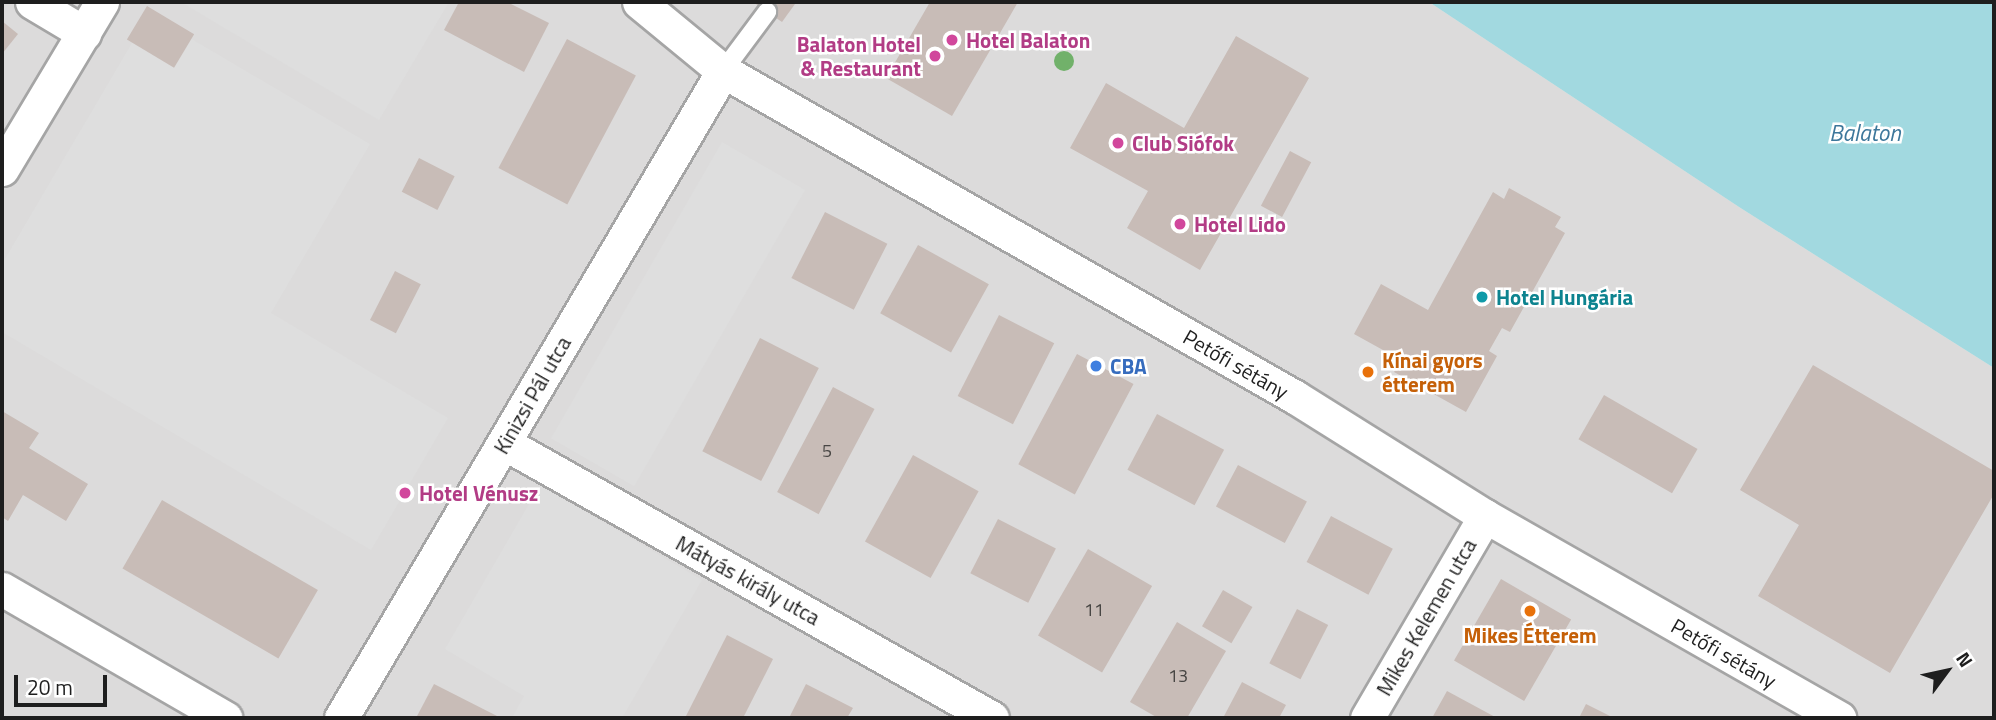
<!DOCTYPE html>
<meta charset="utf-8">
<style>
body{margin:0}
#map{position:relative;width:1996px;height:720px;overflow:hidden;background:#f0eae4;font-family:"Titillium Web",sans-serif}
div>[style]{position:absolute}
.residential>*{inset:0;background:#dcdbdb}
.parking>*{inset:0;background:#dedede;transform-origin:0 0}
.water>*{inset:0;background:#a2d9e0}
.building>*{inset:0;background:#c8bcb7;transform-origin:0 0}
.roads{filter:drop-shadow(2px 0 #a5a5a5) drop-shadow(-2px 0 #a5a5a5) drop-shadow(0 2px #a5a5a5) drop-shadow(0 -2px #a5a5a5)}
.service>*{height:18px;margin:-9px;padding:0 9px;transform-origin:9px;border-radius:9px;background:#fff}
.minor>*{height:33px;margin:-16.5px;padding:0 16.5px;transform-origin:16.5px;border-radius:16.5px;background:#fff}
.trees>*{width:20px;height:20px;margin:-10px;border-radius:50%;background:#71b16a}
.dots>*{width:19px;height:19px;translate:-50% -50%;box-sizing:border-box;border:4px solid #fff;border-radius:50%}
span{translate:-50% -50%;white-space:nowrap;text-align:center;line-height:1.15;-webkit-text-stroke:5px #fff;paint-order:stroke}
.number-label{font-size:18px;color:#484644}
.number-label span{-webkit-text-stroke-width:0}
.hotel-label{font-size:21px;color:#b23c85;font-weight:700}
.left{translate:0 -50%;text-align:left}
.right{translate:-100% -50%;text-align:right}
.culture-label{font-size:21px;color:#0d838f;font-weight:700}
.food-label{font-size:21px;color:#c56008;font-weight:700}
.street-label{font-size:21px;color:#1e1e1e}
.shop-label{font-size:21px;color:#366cbe;font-weight:700}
.water-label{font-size:23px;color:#3d779b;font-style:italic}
.frame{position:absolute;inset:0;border:4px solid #1e1e1e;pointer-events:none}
.north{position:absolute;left:1912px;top:636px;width:70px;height:70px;-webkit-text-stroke:5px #fff;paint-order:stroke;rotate:57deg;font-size:19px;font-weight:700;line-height:28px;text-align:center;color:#1e1e1e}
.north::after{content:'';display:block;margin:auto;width:24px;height:32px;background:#1e1e1e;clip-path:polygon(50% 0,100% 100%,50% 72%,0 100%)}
.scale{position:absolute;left:14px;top:675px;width:93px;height:32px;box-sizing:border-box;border:4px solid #1e1e1e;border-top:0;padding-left:9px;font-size:21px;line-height:24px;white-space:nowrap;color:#1e1e1e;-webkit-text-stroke:5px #fff;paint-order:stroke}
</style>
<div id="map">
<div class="residential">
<div style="clip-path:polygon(2px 2px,1429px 2px,1739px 207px,1994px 368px,1994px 718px,2px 718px)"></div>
</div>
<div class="parking">
<div style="clip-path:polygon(181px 2px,449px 2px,379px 120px)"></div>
<div style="clip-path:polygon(149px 14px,370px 144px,271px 313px,448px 418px,371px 550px,2px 332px,2px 264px)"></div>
<div style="left:722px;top:142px;width:96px;height:342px;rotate:30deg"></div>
<div style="clip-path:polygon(540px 485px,702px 580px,622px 718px,512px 718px,524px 696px,445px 649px)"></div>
</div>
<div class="water">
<div style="clip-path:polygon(1429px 2px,1994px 2px,1994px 368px,1739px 207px)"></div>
</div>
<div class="building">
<div style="clip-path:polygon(459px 2px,507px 2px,549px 23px,524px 72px,444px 30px)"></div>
<div style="clip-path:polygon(753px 2px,791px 2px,795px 4px,782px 22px)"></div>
<div style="clip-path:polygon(930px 2px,1018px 2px,952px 116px,886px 78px)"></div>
<div style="left:147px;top:6px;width:55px;height:39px;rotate:31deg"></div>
<div style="clip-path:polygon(2px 21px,18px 34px,2px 54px)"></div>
<div style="clip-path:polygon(1236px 36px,1309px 78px,1200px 270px,1127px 228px,1148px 191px,1070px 148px,1106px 83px,1184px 128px)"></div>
<div style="left:567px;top:39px;width:78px;height:146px;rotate:28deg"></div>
<div style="left:1290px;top:151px;width:24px;height:62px;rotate:28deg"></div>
<div style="left:419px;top:158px;width:40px;height:38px;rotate:27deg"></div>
<div style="clip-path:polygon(1509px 188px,1561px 217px,1555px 227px,1565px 233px,1510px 332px,1502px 328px,1489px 351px,1497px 356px,1466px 412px,1394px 372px,1401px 360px,1354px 334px,1381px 284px,1428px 310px,1493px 192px,1504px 199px)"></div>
<div style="left:825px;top:212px;width:70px;height:74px;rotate:27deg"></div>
<div style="left:918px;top:245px;width:81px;height:78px;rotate:29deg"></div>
<div style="left:395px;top:271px;width:29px;height:55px;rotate:27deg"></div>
<div style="left:999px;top:315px;width:62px;height:91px;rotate:27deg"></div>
<div style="left:760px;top:338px;width:66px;height:127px;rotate:27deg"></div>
<div style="left:1077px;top:354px;width:64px;height:125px;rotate:28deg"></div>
<div style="clip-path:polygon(1813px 365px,1994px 471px,1994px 494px,1890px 673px,1758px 596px,1799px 525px,1740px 490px)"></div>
<div style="left:833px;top:387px;width:47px;height:119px;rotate:28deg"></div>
<div style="left:1604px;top:395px;width:108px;height:51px;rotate:30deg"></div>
<div style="clip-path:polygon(2px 411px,39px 433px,29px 448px,88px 484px,66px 521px,23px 495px,8px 521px,2px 517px)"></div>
<div style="left:1157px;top:414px;width:76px;height:63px;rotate:28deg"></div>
<div style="left:913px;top:455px;width:75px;height:99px;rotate:29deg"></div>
<div style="left:1238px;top:465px;width:78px;height:47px;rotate:28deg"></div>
<div style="left:162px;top:500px;width:180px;height:79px;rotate:30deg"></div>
<div style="left:1331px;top:516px;width:70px;height:52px;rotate:28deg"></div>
<div style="left:998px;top:519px;width:65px;height:61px;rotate:27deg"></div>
<div style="left:1088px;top:549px;width:74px;height:100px;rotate:30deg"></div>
<div style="left:1501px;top:579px;width:81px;height:94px;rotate:30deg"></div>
<div style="left:1223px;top:590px;width:34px;height:42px;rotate:30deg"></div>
<div style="left:1297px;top:609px;width:35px;height:61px;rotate:27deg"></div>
<div style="clip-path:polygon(1177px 622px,1226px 651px,1187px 718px,1158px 718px,1130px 702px)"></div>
<div style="clip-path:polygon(727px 635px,773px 659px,743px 718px,689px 718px,686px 716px)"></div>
<div style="clip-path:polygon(1242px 682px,1286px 705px,1279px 718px,1223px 718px)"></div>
<div style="clip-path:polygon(434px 684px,497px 716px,495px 718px,416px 718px)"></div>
<div style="clip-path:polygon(806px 684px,853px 708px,847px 718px,789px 718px)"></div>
<div style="clip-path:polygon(1447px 691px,1497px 718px,1432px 718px)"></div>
<div style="clip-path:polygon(1586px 704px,1614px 718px,1579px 718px)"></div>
</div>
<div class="roads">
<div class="service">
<div style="left:723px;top:71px;width:74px;rotate:-53.3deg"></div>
</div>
<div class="minor">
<div style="left:32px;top:2px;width:61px;rotate:30.8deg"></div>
<div style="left:639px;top:2px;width:109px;rotate:39.4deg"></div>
<div style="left:723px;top:71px;width:658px;rotate:29.68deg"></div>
<div style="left:1295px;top:397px;width:224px;rotate:32.1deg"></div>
<div style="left:1485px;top:516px;width:408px;rotate:29.7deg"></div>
<div style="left:2px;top:169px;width:195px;rotate:-59.1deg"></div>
<div style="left:504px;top:443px;width:560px;rotate:29.4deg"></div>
<div style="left:2px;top:589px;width:258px;rotate:30deg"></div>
<div style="left:341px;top:718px;width:751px;rotate:-59.44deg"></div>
<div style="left:1367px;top:718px;width:234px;rotate:-59.7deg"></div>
</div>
</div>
<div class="trees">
<div style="left:1064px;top:61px"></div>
</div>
<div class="dots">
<div style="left:952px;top:40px;background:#d1479c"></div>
<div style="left:935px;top:56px;background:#d1479c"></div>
<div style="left:1118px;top:143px;background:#d1479c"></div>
<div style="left:1180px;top:224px;background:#d1479c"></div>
<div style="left:1482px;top:297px;background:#0f9aa8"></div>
<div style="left:1096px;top:366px;background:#3f7fe0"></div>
<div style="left:1368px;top:372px;background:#e8710a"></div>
<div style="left:405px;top:493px;background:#d1479c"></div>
<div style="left:1530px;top:611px;background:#e8710a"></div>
</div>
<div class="number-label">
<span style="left:827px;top:451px">5</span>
<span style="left:1094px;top:610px">11</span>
<span style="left:1178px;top:676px">13</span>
</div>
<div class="hotel-label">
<span class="left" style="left:966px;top:40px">Hotel Balaton</span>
<span class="right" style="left:921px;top:56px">Balaton Hotel<br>&amp; Restaurant</span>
<span class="left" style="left:1132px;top:143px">Club Siófok</span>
<span class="left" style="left:1194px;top:224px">Hotel Lido</span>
<span class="left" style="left:419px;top:493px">Hotel Vénusz</span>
</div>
<div class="culture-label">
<span class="left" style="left:1496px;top:297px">Hotel Hungária</span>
</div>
<div class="food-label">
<span class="left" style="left:1382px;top:372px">Kínai gyors<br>étterem</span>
<span style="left:1530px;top:635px">Mikes Étterem</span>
</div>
<div class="street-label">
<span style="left:1236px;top:364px;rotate:30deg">Petőfi sétány</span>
<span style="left:532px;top:395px;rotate:-60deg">Kinizsi Pál utca</span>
<span style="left:748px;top:580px;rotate:29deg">Mátyás király utca</span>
<span style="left:1426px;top:617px;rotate:-60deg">Mikes Kelemen utca</span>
<span style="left:1724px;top:653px;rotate:30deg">Petőfi sétány</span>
</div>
<div class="shop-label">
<span class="left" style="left:1110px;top:366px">CBA</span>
</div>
<div class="water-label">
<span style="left:1865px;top:133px">Balaton</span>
</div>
<div class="frame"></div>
<div class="north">N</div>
<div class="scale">20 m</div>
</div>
